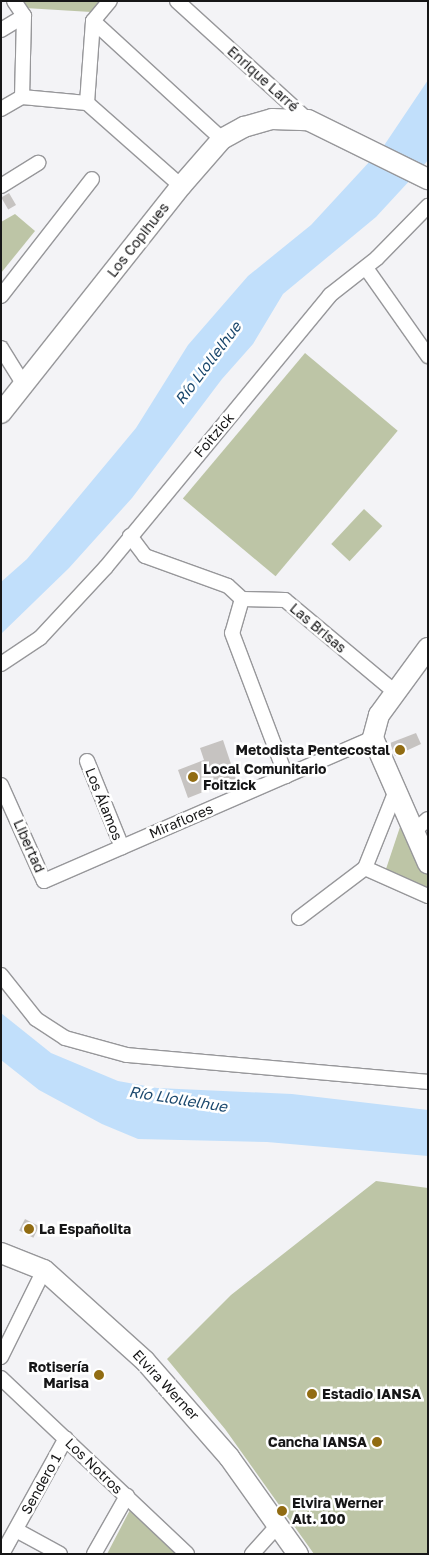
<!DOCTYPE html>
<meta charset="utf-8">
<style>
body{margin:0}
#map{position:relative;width:429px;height:1555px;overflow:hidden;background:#f3f3f6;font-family:"Golos Text",sans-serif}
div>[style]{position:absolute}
.green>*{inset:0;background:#bdc5a6;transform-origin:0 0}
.water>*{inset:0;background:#c1dffb}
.building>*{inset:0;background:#c6c3c1;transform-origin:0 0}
.roads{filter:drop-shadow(1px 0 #97979a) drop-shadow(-1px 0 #97979a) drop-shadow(0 1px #97979a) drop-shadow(0 -1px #97979a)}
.street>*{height:14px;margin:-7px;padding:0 7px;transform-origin:7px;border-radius:7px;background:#fff}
.secondary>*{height:20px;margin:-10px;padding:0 10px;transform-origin:10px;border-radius:10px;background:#fff}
.dots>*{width:14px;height:14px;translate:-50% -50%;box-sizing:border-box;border:2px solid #fff;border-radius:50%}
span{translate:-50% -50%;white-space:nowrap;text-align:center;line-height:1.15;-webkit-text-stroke:5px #fff;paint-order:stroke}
.street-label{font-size:14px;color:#161617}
.poi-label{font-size:14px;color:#161617;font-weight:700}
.right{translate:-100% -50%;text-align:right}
.left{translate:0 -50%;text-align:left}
.water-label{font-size:15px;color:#1b486d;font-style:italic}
.frame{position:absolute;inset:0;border:2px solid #161617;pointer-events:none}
</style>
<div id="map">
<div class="green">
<div style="clip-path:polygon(21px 1px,100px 1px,91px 12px,25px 8px)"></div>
<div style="clip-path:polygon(15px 214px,35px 231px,1px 273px,1px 222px)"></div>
<div style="left:305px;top:353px;width:121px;height:190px;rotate:40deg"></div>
<div style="left:364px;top:509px;width:25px;height:48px;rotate:43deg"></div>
<div style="clip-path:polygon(400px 827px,428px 874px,428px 889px,386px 869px)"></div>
<div style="clip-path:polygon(376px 1181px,428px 1188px,428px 1554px,314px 1554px,225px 1429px,167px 1359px,231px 1295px)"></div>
<div style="clip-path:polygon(131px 1508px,178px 1554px,107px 1554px)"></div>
</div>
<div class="water">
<div style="clip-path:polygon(428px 80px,428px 160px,424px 165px,376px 217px,283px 294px,253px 344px,222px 379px,132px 498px,69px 568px,1px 634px,1px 582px,27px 559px,136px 428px,188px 345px,248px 276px,311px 225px,383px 147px)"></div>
<div style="clip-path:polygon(1px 1013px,51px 1053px,118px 1081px,157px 1088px,292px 1094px,428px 1110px,428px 1156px,267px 1142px,138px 1139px,102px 1124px,39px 1090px,1px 1060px)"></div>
</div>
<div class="building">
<div style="left:9px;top:193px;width:14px;height:9px;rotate:60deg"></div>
<div style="clip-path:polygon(416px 733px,421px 744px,395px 756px,390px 743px)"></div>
<div style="clip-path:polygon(223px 740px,236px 779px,188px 798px,178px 770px,204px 760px,200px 748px)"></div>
<div style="left:25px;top:1219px;width:16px;height:13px;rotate:27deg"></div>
</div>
<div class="roads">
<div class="street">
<div style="left:14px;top:1px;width:18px;rotate:56deg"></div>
<div style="left:24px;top:16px;width:81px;rotate:91.4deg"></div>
<div style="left:177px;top:1px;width:177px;rotate:42.3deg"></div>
<div style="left:93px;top:21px;width:175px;rotate:42.5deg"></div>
<div style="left:1px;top:30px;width:27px;rotate:-31deg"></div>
<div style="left:87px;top:103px;width:82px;rotate:-85.8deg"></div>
<div style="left:93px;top:21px;width:26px;rotate:-50deg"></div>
<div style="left:1px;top:109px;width:24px;rotate:-30deg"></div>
<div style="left:22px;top:97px;width:65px;rotate:5.3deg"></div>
<div style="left:87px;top:103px;width:125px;rotate:41.4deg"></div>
<div style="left:1px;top:186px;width:44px;rotate:-31.9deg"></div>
<div style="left:366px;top:268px;width:108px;rotate:54.8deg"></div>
<div style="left:1px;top:296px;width:148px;rotate:-52.1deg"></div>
<div style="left:1px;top:348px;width:44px;rotate:58.1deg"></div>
<div style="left:130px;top:536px;width:25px;rotate:53deg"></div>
<div style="left:145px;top:556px;width:88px;rotate:19.9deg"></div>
<div style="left:228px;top:586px;width:19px;rotate:43deg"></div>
<div style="left:242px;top:599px;width:43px;rotate:1.3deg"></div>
<div style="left:285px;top:600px;width:142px;rotate:39.9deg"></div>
<div style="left:242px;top:599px;width:35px;rotate:106deg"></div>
<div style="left:232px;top:633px;width:153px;rotate:69.3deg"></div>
<div style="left:1px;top:664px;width:47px;rotate:-33.7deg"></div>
<div style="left:40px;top:638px;width:97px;rotate:-47.1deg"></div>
<div style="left:106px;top:567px;width:352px;rotate:-50.5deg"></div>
<div style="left:330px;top:295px;width:60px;rotate:-38.2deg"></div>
<div style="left:377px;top:258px;width:73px;rotate:-45.6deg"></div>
<div style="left:87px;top:761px;width:93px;rotate:67.9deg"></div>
<div style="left:1px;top:785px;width:105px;rotate:65.9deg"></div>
<div style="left:44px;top:881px;width:359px;rotate:-23.5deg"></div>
<div style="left:413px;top:832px;width:20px;rotate:-41deg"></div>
<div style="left:365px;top:868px;width:69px;rotate:24deg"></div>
<div style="left:299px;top:918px;width:83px;rotate:-37.1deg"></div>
<div style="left:365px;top:868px;width:81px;rotate:-68.2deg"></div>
<div style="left:1px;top:975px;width:56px;rotate:51.5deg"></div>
<div style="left:36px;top:1019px;width:35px;rotate:33deg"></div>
<div style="left:65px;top:1038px;width:64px;rotate:15.3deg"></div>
<div style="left:127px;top:1055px;width:302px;rotate:5.1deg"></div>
<div style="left:1px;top:1357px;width:97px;rotate:-63.7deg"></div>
<div style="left:1px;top:1378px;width:256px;rotate:43.4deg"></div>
<div style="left:16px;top:1530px;width:50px;rotate:28.6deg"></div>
<div style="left:2px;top:1554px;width:132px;rotate:-61.1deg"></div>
<div style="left:94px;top:1554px;width:67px;rotate:-60.4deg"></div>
<div style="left:252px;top:1554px;width:39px;rotate:-48deg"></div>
</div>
<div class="secondary">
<div style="left:1px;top:413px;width:290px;rotate:-51.6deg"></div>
<div style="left:181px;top:186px;width:62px;rotate:-48.9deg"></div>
<div style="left:222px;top:139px;width:25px;rotate:-29deg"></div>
<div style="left:244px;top:127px;width:29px;rotate:-16deg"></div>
<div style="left:272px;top:119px;width:36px;rotate:2deg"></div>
<div style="left:308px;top:120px;width:134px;rotate:26.2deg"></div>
<div style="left:428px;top:648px;width:83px;rotate:126.2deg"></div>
<div style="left:379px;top:715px;width:24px;rotate:105deg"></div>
<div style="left:373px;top:738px;width:137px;rotate:66.3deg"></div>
<div style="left:1px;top:1253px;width:46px;rotate:21.6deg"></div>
<div style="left:44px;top:1270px;width:136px;rotate:42deg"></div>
<div style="left:145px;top:1361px;width:128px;rotate:48.8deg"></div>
<div style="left:229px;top:1457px;width:119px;rotate:54.6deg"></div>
</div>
</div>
<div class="dots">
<div style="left:400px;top:750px;background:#916c12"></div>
<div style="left:193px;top:777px;background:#916c12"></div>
<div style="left:29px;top:1229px;background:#916c12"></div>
<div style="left:99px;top:1375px;background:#916c12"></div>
<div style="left:312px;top:1394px;background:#916c12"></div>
<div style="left:377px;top:1442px;background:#916c12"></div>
<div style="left:282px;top:1511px;background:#916c12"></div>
</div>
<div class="street-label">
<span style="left:263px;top:79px;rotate:42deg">Enrique Larré</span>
<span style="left:138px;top:240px;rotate:-52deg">Los Copihues</span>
<span style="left:214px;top:435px;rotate:-50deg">Foitzick</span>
<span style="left:318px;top:628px;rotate:40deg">Las Brisas</span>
<span style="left:104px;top:804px;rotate:68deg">Los Álamos</span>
<span style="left:181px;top:821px;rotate:-23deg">Miraflores</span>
<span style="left:29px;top:846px;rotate:66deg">Libertad</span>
<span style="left:166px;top:1385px;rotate:47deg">Elvira Werner</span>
<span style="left:94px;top:1466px;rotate:44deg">Los Notros</span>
<span style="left:41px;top:1484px;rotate:-61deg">Sendero 1</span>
</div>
<div class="poi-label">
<span class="right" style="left:390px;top:750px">Metodista Pentecostal</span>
<span class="left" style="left:203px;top:777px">Local Comunitario<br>Foitzick</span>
<span class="left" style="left:39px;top:1229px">La Españolita</span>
<span class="right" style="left:89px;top:1375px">Rotisería<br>Marisa</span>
<span class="left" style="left:322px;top:1394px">Estadio IANSA</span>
<span class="right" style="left:367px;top:1442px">Cancha IANSA</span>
<span class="left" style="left:292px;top:1511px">Elvira Werner<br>Alt. 100</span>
</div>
<div class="water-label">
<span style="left:208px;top:363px;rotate:-53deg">Río Llollelhue</span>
<span style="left:178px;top:1099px;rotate:9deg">Río Llollelhue</span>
</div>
<div class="frame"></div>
</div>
